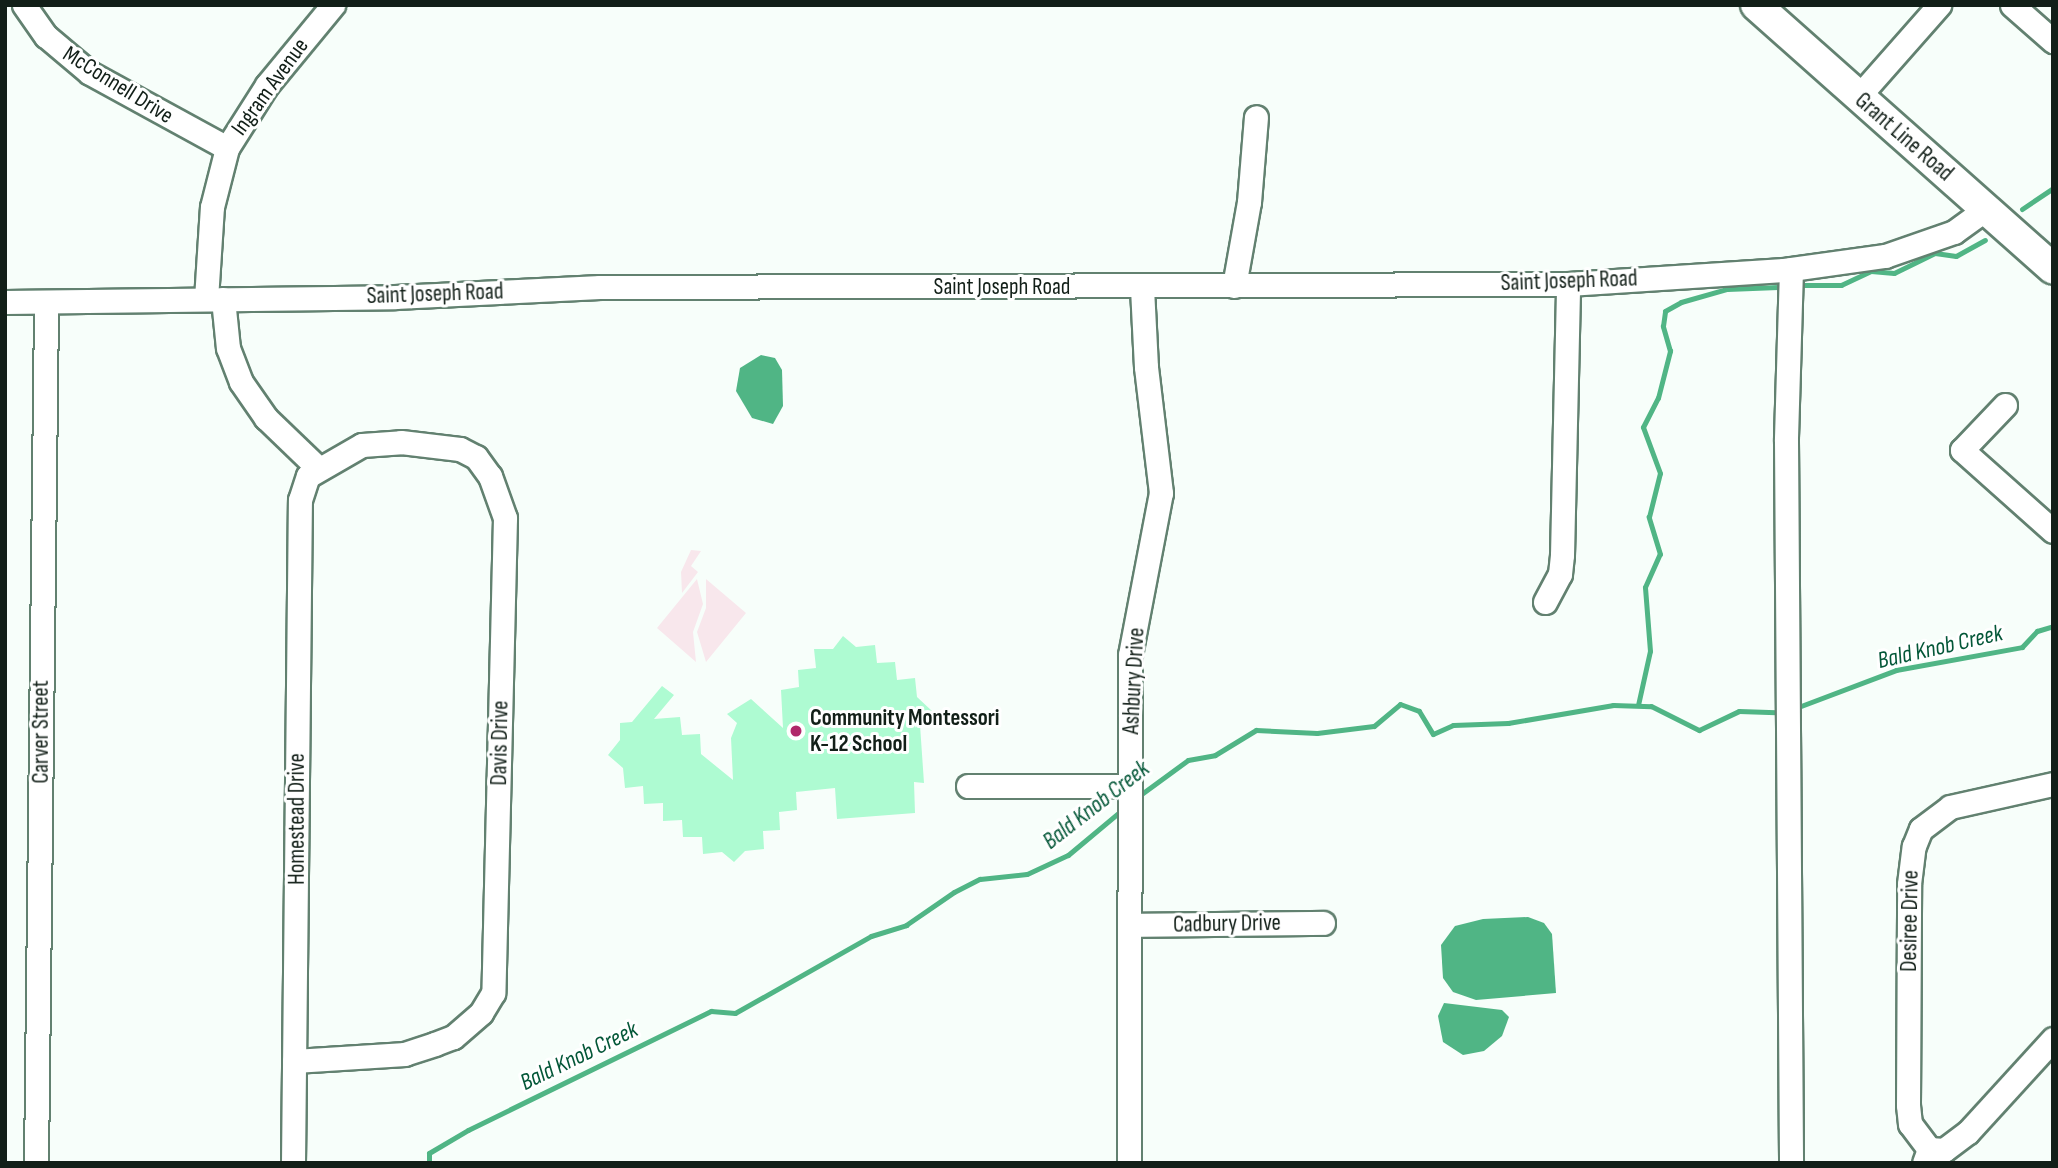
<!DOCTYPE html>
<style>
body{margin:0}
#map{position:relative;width:2058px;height:1168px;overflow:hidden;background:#f7fefa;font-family:"Sofia Sans Condensed",sans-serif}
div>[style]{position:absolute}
.green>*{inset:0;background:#f8e7ec}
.water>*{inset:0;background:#50b585}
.stream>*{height:5px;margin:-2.5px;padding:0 2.5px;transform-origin:2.5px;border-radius:2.5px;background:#50b585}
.building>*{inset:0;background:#aefbd2}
.roads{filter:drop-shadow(2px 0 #628170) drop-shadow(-2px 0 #628170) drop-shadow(0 2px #628170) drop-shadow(0 -2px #628170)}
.minor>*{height:23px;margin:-11.5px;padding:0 11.5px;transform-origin:11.5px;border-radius:11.5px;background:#fff}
.major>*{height:30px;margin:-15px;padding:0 15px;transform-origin:15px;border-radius:15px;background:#fff}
.dots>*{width:19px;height:19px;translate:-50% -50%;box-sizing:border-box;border:4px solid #fff;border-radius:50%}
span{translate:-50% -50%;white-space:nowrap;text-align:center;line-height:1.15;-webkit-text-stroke:6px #fff;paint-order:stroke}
.street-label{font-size:23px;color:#121f18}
.poi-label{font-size:23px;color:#121f18;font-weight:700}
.left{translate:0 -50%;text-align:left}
.water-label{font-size:24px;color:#045738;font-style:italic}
.frame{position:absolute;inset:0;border:7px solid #121f18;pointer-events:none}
</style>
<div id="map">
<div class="green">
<div style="clip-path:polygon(691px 550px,701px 551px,691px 566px,698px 572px,682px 593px,681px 572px)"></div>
<div style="clip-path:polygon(697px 579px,703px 604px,693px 632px,696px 662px,657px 628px)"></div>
<div style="clip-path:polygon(706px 579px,746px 613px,706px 662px,697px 632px,706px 608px)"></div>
</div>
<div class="water">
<div style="clip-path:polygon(761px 355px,775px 358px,782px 370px,783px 406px,773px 424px,752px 418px,736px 391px,740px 368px)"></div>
<div style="clip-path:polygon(1528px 917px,1544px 923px,1552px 934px,1556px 993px,1476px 1000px,1453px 992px,1443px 978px,1441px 945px,1455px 926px,1483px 919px)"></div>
<div style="clip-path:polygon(1444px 1003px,1502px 1010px,1509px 1017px,1502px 1036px,1484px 1051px,1463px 1055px,1443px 1042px,1438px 1016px)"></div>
</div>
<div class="stream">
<div style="left:2022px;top:209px;width:37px;rotate:-34deg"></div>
<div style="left:1799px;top:285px;width:42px"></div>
<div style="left:1841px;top:285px;width:33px;rotate:-25deg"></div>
<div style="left:1871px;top:271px;width:23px;rotate:5deg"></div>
<div style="left:1894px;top:273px;width:46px;rotate:-26deg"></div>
<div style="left:1935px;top:253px;width:21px;rotate:8deg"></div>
<div style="left:1956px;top:256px;width:33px;rotate:-29deg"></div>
<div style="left:1638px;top:705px;width:55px;rotate:-77.5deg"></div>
<div style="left:1650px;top:651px;width:64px;rotate:-94.5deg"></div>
<div style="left:1645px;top:587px;width:36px;rotate:-66deg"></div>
<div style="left:1660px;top:554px;width:39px;rotate:-107deg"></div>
<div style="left:1649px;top:517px;width:45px;rotate:-76deg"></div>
<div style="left:1660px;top:473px;width:49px;rotate:-110.3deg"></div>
<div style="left:1643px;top:427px;width:33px;rotate:-63deg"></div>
<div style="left:1658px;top:398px;width:49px;rotate:-75.7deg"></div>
<div style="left:1670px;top:351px;width:26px;rotate:-106deg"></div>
<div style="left:1663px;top:326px;width:15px;rotate:-82deg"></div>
<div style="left:1665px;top:311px;width:18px;rotate:-29deg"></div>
<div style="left:1681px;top:302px;width:48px;rotate:-15.8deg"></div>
<div style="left:1727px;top:289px;width:51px;rotate:-2.2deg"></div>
<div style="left:1793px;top:709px;width:110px;rotate:-20.7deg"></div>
<div style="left:1896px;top:670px;width:128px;rotate:-10.3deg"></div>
<div style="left:2022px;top:647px;width:22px;rotate:-47deg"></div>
<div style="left:2037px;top:631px;width:17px;rotate:-17deg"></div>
<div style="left:1136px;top:798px;width:64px;rotate:-36.2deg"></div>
<div style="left:1188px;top:760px;width:27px;rotate:-10deg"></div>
<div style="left:1215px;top:755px;width:48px;rotate:-31.4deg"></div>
<div style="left:1256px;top:730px;width:61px;rotate:2.8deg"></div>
<div style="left:1317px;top:733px;width:57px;rotate:-7deg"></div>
<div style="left:1374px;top:726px;width:34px;rotate:-40deg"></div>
<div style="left:1400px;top:704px;width:20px;rotate:20deg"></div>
<div style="left:1419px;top:711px;width:27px;rotate:59deg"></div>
<div style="left:1433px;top:734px;width:22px;rotate:-24deg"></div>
<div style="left:1453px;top:725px;width:55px;rotate:-2.1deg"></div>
<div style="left:1508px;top:723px;width:107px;rotate:-9.7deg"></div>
<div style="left:1613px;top:705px;width:38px;rotate:2deg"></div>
<div style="left:1651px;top:706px;width:54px;rotate:26.6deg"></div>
<div style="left:1699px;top:730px;width:44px;rotate:-25.4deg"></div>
<div style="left:1739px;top:711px;width:37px;rotate:2deg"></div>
<div style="left:429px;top:1163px;width:10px;rotate:-90deg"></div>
<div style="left:429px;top:1153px;width:45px;rotate:-30.5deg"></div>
<div style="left:468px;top:1130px;width:271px;rotate:-26.1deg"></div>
<div style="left:711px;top:1011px;width:24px;rotate:5deg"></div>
<div style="left:735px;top:1013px;width:156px;rotate:-29.5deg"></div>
<div style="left:871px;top:936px;width:37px;rotate:-17deg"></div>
<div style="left:906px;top:925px;width:58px;rotate:-34.5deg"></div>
<div style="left:954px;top:892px;width:29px;rotate:-27deg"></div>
<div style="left:980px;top:879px;width:47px;rotate:-6.1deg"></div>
<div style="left:1027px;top:874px;width:45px;rotate:-24.9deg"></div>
<div style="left:1068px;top:855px;width:72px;rotate:-39.9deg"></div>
</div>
<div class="building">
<div style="clip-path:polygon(843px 636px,856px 647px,875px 645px,877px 663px,895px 662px,897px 680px,915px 678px,917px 697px,932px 711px,920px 725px,924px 783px,914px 782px,915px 813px,837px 819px,835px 788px,796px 792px,797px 810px,779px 812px,780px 830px,763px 831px,764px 849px,745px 851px,734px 862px,722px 852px,703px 854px,702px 837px,683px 837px,682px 820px,663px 821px,663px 803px,644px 804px,643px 786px,625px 788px,623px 768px,608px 755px,620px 740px,620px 723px,632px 722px,662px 686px,674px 695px,654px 719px,680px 717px,682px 735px,700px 734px,701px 754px,733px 780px,731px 738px,737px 723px,727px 714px,751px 699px,783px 728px,781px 690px,799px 687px,798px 670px,816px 668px,814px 649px,833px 649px)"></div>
</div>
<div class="roads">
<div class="minor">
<div style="left:24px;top:5px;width:38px;rotate:55deg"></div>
<div style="left:46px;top:36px;width:57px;rotate:40.1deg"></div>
<div style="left:90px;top:73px;width:156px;rotate:28.7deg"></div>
<div style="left:2012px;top:5px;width:55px;rotate:41.3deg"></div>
<div style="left:1858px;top:97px;width:123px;rotate:-48.6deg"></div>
<div style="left:1791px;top:269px;width:172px;rotate:91.7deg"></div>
<div style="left:1786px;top:441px;width:722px;rotate:89.6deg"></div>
<div style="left:1234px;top:286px;width:85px;rotate:-79.9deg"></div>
<div style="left:1249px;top:202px;width:85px;rotate:-85.3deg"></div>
<div style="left:206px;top:299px;width:92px;rotate:-86.3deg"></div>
<div style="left:212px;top:207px;width:61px;rotate:-75.7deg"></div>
<div style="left:227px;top:148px;width:75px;rotate:-57.6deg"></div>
<div style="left:267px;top:85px;width:104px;rotate:-50.5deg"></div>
<div style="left:223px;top:299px;width:49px;rotate:84.2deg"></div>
<div style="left:228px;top:348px;width:36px;rotate:69deg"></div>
<div style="left:241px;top:382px;width:44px;rotate:55.2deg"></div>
<div style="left:266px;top:418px;width:72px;rotate:43.9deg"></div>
<div style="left:5px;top:302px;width:390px;rotate:-0.7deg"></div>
<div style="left:395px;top:297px;width:205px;rotate:-2.8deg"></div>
<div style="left:600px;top:287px;width:968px;rotate:-0.18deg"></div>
<div style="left:1568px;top:284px;width:216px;rotate:-3.7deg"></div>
<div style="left:1784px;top:270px;width:102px;rotate:-7.9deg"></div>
<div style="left:1885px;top:256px;width:73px;rotate:-19.2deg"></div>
<div style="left:1954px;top:232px;width:39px;rotate:-36deg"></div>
<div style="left:2005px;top:405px;width:62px;rotate:133.7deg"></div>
<div style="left:1962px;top:450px;width:122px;rotate:41.7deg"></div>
<div style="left:1545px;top:602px;width:32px;rotate:-62deg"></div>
<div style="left:1560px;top:574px;width:19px;rotate:-84deg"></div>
<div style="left:1562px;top:555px;width:271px;rotate:-88.7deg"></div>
<div style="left:968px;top:786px;width:162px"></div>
<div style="left:1130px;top:925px;width:193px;rotate:-0.6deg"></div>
<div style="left:1929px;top:1149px;width:31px;rotate:-127deg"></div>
<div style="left:1910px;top:1124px;width:19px;rotate:-96deg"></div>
<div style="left:1908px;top:1105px;width:221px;rotate:-89.7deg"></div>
<div style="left:1909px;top:884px;width:38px;rotate:-83deg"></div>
<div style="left:1914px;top:846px;width:18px;rotate:-68deg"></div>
<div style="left:1921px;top:829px;width:36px;rotate:-37deg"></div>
<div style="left:1950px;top:807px;width:106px;rotate:-12.6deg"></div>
<div style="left:36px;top:1163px;width:861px;rotate:-89.33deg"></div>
<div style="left:293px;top:1163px;width:663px;rotate:-89.4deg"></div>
<div style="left:300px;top:500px;width:25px;rotate:-72deg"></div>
<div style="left:308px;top:476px;width:62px;rotate:-29.9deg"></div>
<div style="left:362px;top:445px;width:39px;rotate:-4deg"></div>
<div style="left:401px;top:442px;width:59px;rotate:6.8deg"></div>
<div style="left:460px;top:449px;width:18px;rotate:27deg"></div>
<div style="left:476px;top:457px;width:24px;rotate:54deg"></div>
<div style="left:490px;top:476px;width:45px;rotate:70.3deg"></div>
<div style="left:505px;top:518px;width:475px;rotate:91.4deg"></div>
<div style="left:493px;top:993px;width:23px;rotate:121deg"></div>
<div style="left:481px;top:1013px;width:37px;rotate:139deg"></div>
<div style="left:453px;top:1037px;width:19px;rotate:159deg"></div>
<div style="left:435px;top:1044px;width:32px;rotate:162deg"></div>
<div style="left:405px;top:1054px;width:111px;rotate:176.4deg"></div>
<div style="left:1129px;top:1163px;width:508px;rotate:-89.89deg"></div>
<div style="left:1130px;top:655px;width:165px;rotate:-79.2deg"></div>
<div style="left:1161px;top:493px;width:127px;rotate:-96.8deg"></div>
<div style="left:1146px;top:367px;width:80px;rotate:-92.9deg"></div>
<div style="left:1924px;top:1163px;width:15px;rotate:-70deg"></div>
<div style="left:1929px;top:1149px;width:15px;rotate:4deg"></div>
<div style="left:1944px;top:1150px;width:30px;rotate:-37deg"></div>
<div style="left:1968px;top:1132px;width:126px;rotate:-47.6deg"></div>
</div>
<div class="major">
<div style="left:1756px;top:5px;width:397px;rotate:41.6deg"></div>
</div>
</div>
<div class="dots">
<div style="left:796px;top:731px;background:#b0286a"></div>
</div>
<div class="street-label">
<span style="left:118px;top:85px;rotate:32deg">McConnell Drive</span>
<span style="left:270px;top:87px;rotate:-54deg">Ingram Avenue</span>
<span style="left:1904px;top:137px;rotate:41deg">Grant Line Road</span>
<span style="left:1569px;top:281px;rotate:-2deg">Saint Joseph Road</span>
<span style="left:1002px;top:287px">Saint Joseph Road</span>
<span style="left:435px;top:294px;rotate:-2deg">Saint Joseph Road</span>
<span style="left:1134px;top:681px;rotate:-87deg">Ashbury Drive</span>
<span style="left:41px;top:732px;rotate:-90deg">Carver Street</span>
<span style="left:500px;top:743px;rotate:-89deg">Davis Drive</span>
<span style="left:297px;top:819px;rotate:-90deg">Homestead Drive</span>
<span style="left:1910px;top:921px;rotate:-89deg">Desiree Drive</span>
<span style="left:1227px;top:924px;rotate:-1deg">Cadbury Drive</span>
</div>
<div class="poi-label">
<span class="left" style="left:810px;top:731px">Community Montessori<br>K-12 School</span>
</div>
<div class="water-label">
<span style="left:1940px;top:647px;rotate:-13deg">Bald Knob Creek</span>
<span style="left:1096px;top:805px;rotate:-38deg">Bald Knob Creek</span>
<span style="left:579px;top:1056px;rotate:-26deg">Bald Knob Creek</span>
</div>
<div class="frame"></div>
</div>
